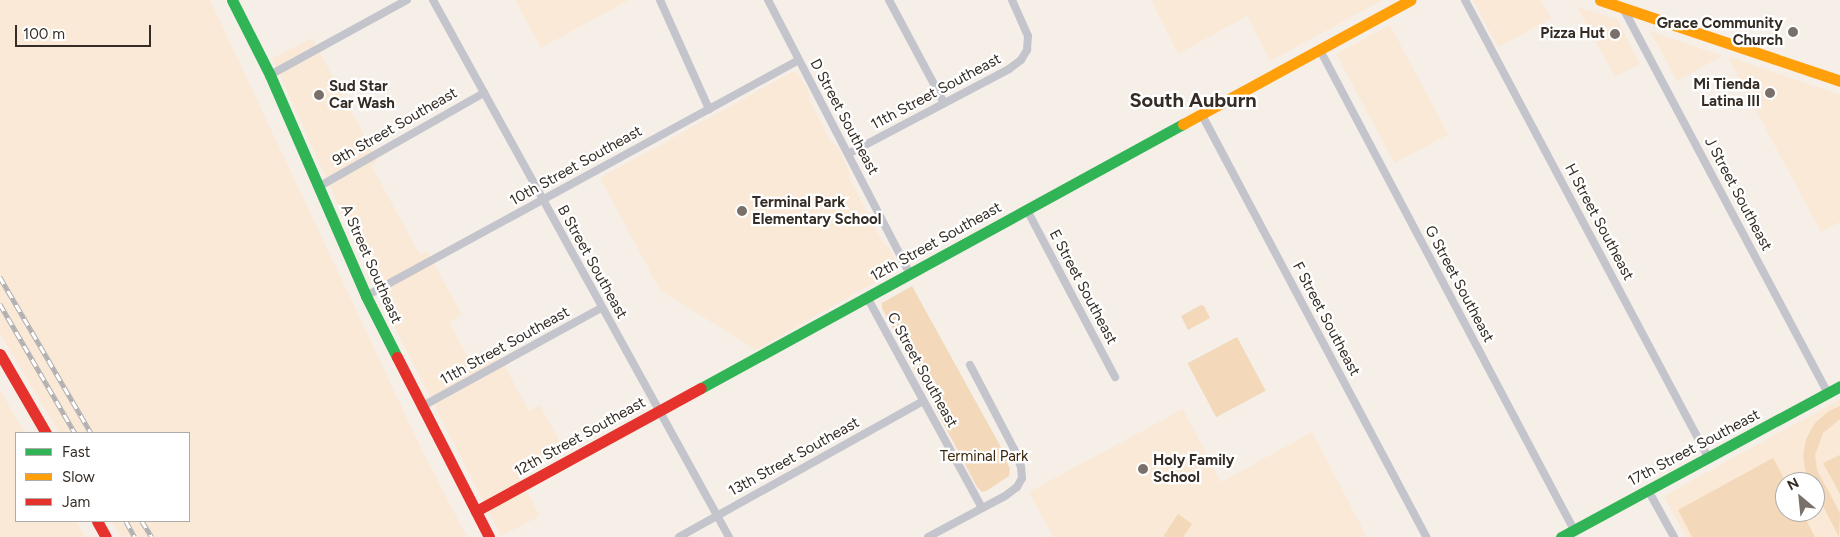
<!DOCTYPE html>
<style>
body{margin:0}
#map{position:relative;width:1840px;height:537px;overflow:hidden;background:#f6efe8;font-family:Figtree,sans-serif}
div>[style]{position:absolute}
.built>*{inset:0;background:#fae9d6;transform-origin:0 0}
.green>*{inset:0;background:#f3d8ba;transform-origin:0 0}
.street>*{height:8px;margin:-4px;padding:0 4px;transform-origin:4px;border-radius:4px;background:#c3c4cc}
.fast>*{height:11px;margin:-5.5px;padding:0 5.5px;transform-origin:5.5px;border-radius:5.5px;background:#30b455}
.slow>*{height:11px;margin:-5.5px;padding:0 5.5px;transform-origin:5.5px;border-radius:5.5px;background:#ff9f0a}
.jam>*{height:11px;margin:-5.5px;padding:0 5.5px;transform-origin:5.5px;border-radius:5.5px;background:#e5322d}
.rail>*{height:4.5px;margin-top:-2.25px;transform-origin:0;background:repeating-linear-gradient(90deg,#fff 0 8px,#b0afb1 0 16px);box-sizing:border-box;border-block:1px solid #b0afb1}
.dots>*{width:14px;height:14px;translate:-50% -50%;box-sizing:border-box;border:2px solid #fff;border-radius:50%}
span{translate:-50% -50%;white-space:nowrap;text-align:center;line-height:1.15;-webkit-text-stroke:4.5px #fff;paint-order:stroke}
.poi-label{font-size:15px;color:#352d25;font-weight:700}
.right{translate:-100% -50%;text-align:right}
.left{translate:0 -50%;text-align:left}
.street-label{font-size:15px;color:#352d25}
.park-label{font-size:15px;color:#3d280c}
.district-label{font-size:20px;color:#352d25;font-weight:700}
.legend{position:absolute;left:15px;top:432px;width:175px;height:90px;box-sizing:border-box;background:#fff;border:1px solid #aeaba8;margin:0;padding:6px 9px;list-style:none;font-size:15px;color:#352d25}
.legend li{display:flex;align-items:center;gap:10px;height:25px}
.legend b{width:25px;border:1px solid #aeaba8}
.north{position:absolute;left:1775px;top:472px;width:50px;height:50px;box-sizing:border-box;background:#fff;border:1px solid #aeaba8;border-radius:50%;rotate:332deg;font-size:14px;font-weight:700;line-height:20px;text-align:center;color:#352d25}
.north::after{content:'';display:block;margin:auto;width:18px;height:22px;background:#797169;clip-path:polygon(50% 0,100% 100%,50% 72%,0 100%)}
.scale{position:absolute;left:15px;top:25px;width:136px;height:22px;box-sizing:border-box;border:2px solid #352d25;border-top:0;padding-left:6px;font-size:15px;line-height:18px;white-space:nowrap;color:#352d25;-webkit-text-stroke:4px #fff;paint-order:stroke}
</style>
<div id="map">
<div class="built">
<div style="clip-path:polygon(0 0,210px 0,422px 450px,467px 537px,121px 537px,111px 521px,189px 521px,189px 433px,59px 433px,0 334px)"></div>
<div style="clip-path:polygon(515px 0,629px 0,541px 48px)"></div>
<div style="clip-path:polygon(1151px 0,1383px 0,1270px 61px,1247px 16px,1178px 54px)"></div>
<div style="clip-path:polygon(1473px 0,1541px 0,1551px 19px,1498px 47px)"></div>
<div style="clip-path:polygon(1577px 7px,1617px 19px,1640px 64px,1615px 77px)"></div>
<div style="left:1390px;top:25px;width:124px;height:61px;rotate:62deg"></div>
<div style="clip-path:polygon(1650px 31px,1722px 56px,1677px 81px)"></div>
<div style="clip-path:polygon(312px 38px,378px 161px,371px 165px,390px 200px,420px 255px,427px 251px,462px 315px,449px 322px,471px 363px,496px 350px,529px 411px,540px 405px,564px 449px,517px 474px,540px 516px,501px 536px,384px 307px,272px 58px)"></div>
<div style="clip-path:polygon(1727px 56px,1840px 95px,1840px 222px,1821px 232px)"></div>
<div style="clip-path:polygon(792px 72px,798px 73px,809px 92px,809px 98px,830px 141px,837px 146px,849px 170px,849px 177px,882px 241px,889px 248px,897px 262px,897px 267px,886px 276px,756px 350px,660px 290px,600px 178px)"></div>
<div style="clip-path:polygon(0 390px,25px 433px,16px 433px,16px 521px,76px 521px,86px 537px,0 537px)"></div>
<div style="clip-path:polygon(evenodd,1840px 399px,1840px 537px,1686px 537px,1664px 496px,1840px 399px,1785px 482px,1815px 482px,1815px 512px,1785px 512px,1785px 482px)"></div>
<div style="clip-path:polygon(1183px 409px,1221px 482px,1312px 432px,1367px 537px,1048px 537px,1052px 535px,1029px 492px)"></div>
</div>
<div class="green">
<div style="clip-path:polygon(912px 286px,1008px 460px,1006px 461px,1010px 468px,1009px 476px,986px 491px,982px 492px,977px 487px,882px 308px,882px 303px)"></div>
<div style="clip-path:polygon(1201px 305px,1204px 306px,1210px 318px,1188px 330px,1181px 316px)"></div>
<div style="left:1237px;top:337px;width:61px;height:56px;rotate:62deg"></div>
<div style="clip-path:polygon(1840px 406px,1840px 419px,1823px 433px,1815px 455px,1817px 470px,1840px 513px,1839px 537px,1815px 491px,1815px 482px,1810px 482px,1806px 474px,1803px 456px,1806px 439px,1815px 423px,1829px 411px)"></div>
<div style="clip-path:polygon(1840px 455px,1840px 494px,1823px 463px)"></div>
<div style="clip-path:polygon(1773px 458px,1786px 482px,1785px 512px,1802px 512px,1815px 537px,1692px 537px,1678px 510px)"></div>
<div style="clip-path:polygon(1178px 514px,1192px 524px,1183px 537px,1163px 537px)"></div>
</div>
<div class="street">
<div style="left:433px;top:0;width:613px;rotate:61.14deg"></div>
<div style="left:660px;top:0;width:120px;rotate:65.8deg"></div>
<div style="left:768px;top:0;width:309px;rotate:62.6deg"></div>
<div style="left:889px;top:0;width:117px;rotate:61.9deg"></div>
<div style="left:1465px;top:0;width:518px;rotate:62deg"></div>
<div style="left:1623px;top:8px;width:436px;rotate:62deg"></div>
<div style="left:1320px;top:50px;width:543px;rotate:62.11deg"></div>
<div style="left:270px;top:75px;width:156px;rotate:-28.7deg"></div>
<div style="left:1202px;top:115px;width:478px;rotate:62deg"></div>
<div style="left:848px;top:154px;width:182px;rotate:-27.8deg"></div>
<div style="left:1009px;top:69px;width:15px;rotate:-37deg"></div>
<div style="left:1021px;top:60px;width:12px;rotate:-59deg"></div>
<div style="left:1027px;top:50px;width:14px;rotate:-86deg"></div>
<div style="left:1028px;top:36px;width:39px;rotate:-114deg"></div>
<div style="left:320px;top:186px;width:189px;rotate:-29.6deg"></div>
<div style="left:1027px;top:210px;width:189px;rotate:62.2deg"></div>
<div style="left:366px;top:296px;width:492px;rotate:-28.6deg"></div>
<div style="left:867px;top:297px;width:240px;rotate:61.4deg"></div>
<div style="left:421px;top:407px;width:205px;rotate:-28.8deg"></div>
<div style="left:1648px;top:490px;width:54px;rotate:61deg"></div>
<div style="left:679px;top:537px;width:279px;rotate:-29.1deg"></div>
<div style="left:928px;top:537px;width:87px;rotate:-28deg"></div>
<div style="left:1005px;top:496px;width:15px;rotate:-37deg"></div>
<div style="left:1017px;top:487px;width:10px;rotate:-61deg"></div>
<div style="left:1022px;top:478px;width:11px;rotate:-95deg"></div>
<div style="left:1021px;top:467px;width:19px;rotate:-111deg"></div>
<div style="left:1014px;top:449px;width:95px;rotate:-117.6deg"></div>
</div>
<div class="fast">
<div style="left:232px;top:0;width:84px;rotate:63.1deg"></div>
<div style="left:270px;top:75px;width:241px;rotate:66.5deg"></div>
<div style="left:366px;top:296px;width:68px;rotate:63.1deg"></div>
<div style="left:701px;top:388px;width:550px;rotate:-28.71deg"></div>
<div style="left:1561px;top:537px;width:317px;rotate:-28.4deg"></div>
</div>
<div class="slow">
<div style="left:1600px;top:0;width:253px;rotate:18.6deg"></div>
<div style="left:1183px;top:124px;width:259px;rotate:-28.6deg"></div>
</div>
<div class="jam">
<div style="left:0;top:354px;width:91px;rotate:59.8deg"></div>
<div style="left:397px;top:357px;width:202px;rotate:62.9deg"></div>
<div style="left:476px;top:511px;width:256px;rotate:-28.7deg"></div>
<div style="left:97px;top:521px;width:18px;rotate:61deg"></div>
</div>
<div class="rail">
<div style="left:0;top:277px;width:181px;rotate:59.7deg"></div>
<div style="left:0;top:304px;width:149px;rotate:59.8deg"></div>
<div style="left:126px;top:521px;width:18px;rotate:61deg"></div>
<div style="left:142px;top:521px;width:19px;rotate:58deg"></div>
</div>
<div class="dots">
<div style="left:1793px;top:32px;background:#797169"></div>
<div style="left:1615px;top:34px;background:#797169"></div>
<div style="left:1770px;top:93px;background:#797169"></div>
<div style="left:319px;top:95px;background:#797169"></div>
<div style="left:742px;top:211px;background:#797169"></div>
<div style="left:1143px;top:469px;background:#797169"></div>
</div>
<div class="poi-label">
<span class="right" style="left:1783px;top:32px">Grace Community<br>Church</span>
<span class="right" style="left:1605px;top:34px">Pizza Hut</span>
<span class="right" style="left:1760px;top:93px">Mi Tienda<br>Latina III</span>
<span class="left" style="left:329px;top:95px">Sud Star<br>Car Wash</span>
<span class="left" style="left:752px;top:211px">Terminal Park<br>Elementary School</span>
<span class="left" style="left:1153px;top:469px">Holy Family<br>School</span>
</div>
<div class="street-label">
<span style="left:936px;top:92px;rotate:-28deg">11th Street Southeast</span>
<span style="left:844px;top:117px;rotate:62deg">D Street Southeast</span>
<span style="left:395px;top:127px;rotate:-30deg">9th Street Southeast</span>
<span style="left:576px;top:166px;rotate:-29deg">10th Street Southeast</span>
<span style="left:1738px;top:194px;rotate:62deg">J Street Southeast</span>
<span style="left:1599px;top:222px;rotate:62deg">H Street Southeast</span>
<span style="left:936px;top:242px;rotate:-29deg">12th Street Southeast</span>
<span style="left:592px;top:262px;rotate:61deg">B Street Southeast</span>
<span style="left:371px;top:264px;rotate:66deg">A Street Southeast</span>
<span style="left:1459px;top:284px;rotate:62deg">G Street Southeast</span>
<span style="left:1083px;top:287px;rotate:62deg">E Street Southeast</span>
<span style="left:1326px;top:319px;rotate:62deg">F Street Southeast</span>
<span style="left:505px;top:346px;rotate:-29deg">11th Street Southeast</span>
<span style="left:922px;top:370px;rotate:61deg">C Street Southeast</span>
<span style="left:580px;top:437px;rotate:-29deg">12th Street Southeast</span>
<span style="left:1694px;top:448px;rotate:-28deg">17th Street Southeast</span>
<span style="left:794px;top:457px;rotate:-29deg">13th Street Southeast</span>
</div>
<div class="park-label">
<span style="left:984px;top:457px">Terminal Park</span>
</div>
<div class="district-label">
<span style="left:1193px;top:100px">South Auburn</span>
</div>
<ul class="legend">
<li><b style="height:6px;background:#30b455"></b>Fast</li>
<li><b style="height:6px;background:#ff9f0a"></b>Slow</li>
<li><b style="height:6px;background:#e5322d"></b>Jam</li>
</ul>
<div class="north">N</div>
<div class="scale">100 m</div>
</div>
